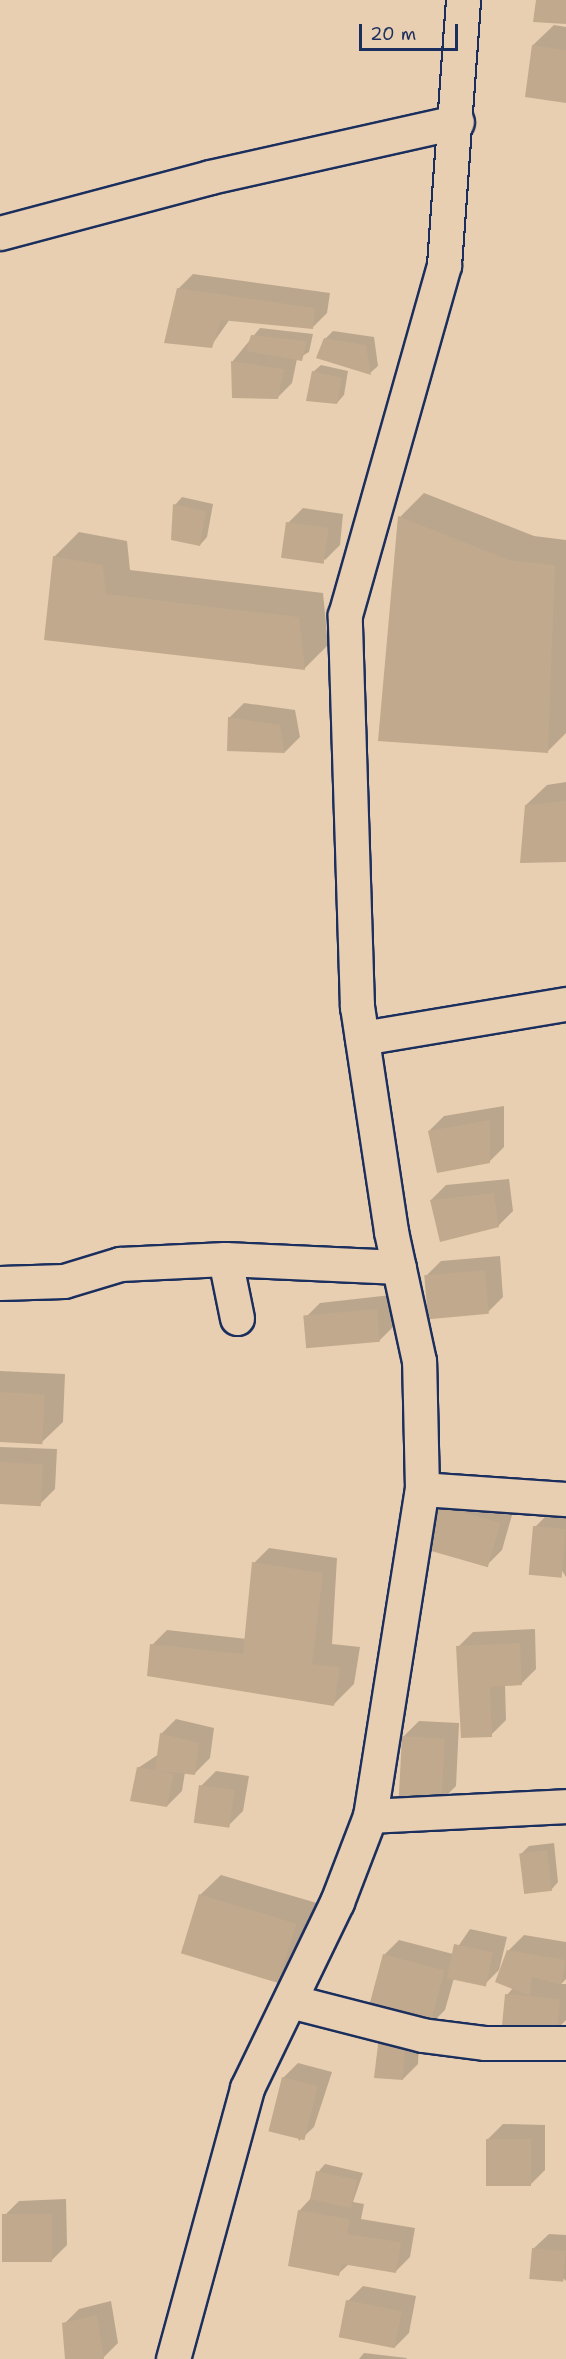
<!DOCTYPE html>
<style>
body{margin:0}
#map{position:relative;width:566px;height:2359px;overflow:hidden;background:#e9cfb1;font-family:"Shantell Sans",sans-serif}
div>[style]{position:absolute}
.shadow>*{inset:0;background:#0003}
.building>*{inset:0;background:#c0a98d;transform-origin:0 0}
.roads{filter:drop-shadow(2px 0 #1b2f5e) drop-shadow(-2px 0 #1b2f5e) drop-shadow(0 2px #1b2f5e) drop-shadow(0 -2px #1b2f5e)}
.minor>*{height:33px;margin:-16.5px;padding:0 16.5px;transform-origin:16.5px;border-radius:16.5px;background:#e9cfb1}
span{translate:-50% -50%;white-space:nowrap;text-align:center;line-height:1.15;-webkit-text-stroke:6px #e9cfb1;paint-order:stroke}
.scale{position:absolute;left:359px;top:24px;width:99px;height:27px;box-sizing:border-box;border:3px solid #1b2f5e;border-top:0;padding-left:8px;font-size:18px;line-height:21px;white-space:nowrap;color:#1b2f5e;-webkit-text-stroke:4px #e9cfb1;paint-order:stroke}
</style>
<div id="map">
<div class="shadow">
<div style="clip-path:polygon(554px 25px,566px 27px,566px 101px,533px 45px)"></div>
<div style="clip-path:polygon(193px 274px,330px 293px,327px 313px,312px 328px,230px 319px,211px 346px,178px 289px)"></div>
<div style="clip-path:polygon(260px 328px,313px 334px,309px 352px,297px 359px,292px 383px,277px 398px,232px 362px)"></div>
<div style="clip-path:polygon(333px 331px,374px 337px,378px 366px,370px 373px,325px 339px)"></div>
<div style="clip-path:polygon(321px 365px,348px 371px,344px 395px,337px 403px,313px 372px)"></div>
<div style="clip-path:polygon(424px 493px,534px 536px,566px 540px,566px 733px,548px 751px,400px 517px)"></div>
<div style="clip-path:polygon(182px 497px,213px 504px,207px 537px,200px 545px,175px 505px)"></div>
<div style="clip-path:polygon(303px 508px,343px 514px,340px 545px,325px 560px,288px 523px)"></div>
<div style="clip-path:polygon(79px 532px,127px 541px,130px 570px,323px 593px,328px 645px,304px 669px,46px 638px,54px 557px)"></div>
<div style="clip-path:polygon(244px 703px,295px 710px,300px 737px,285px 752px,229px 718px)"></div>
<div style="clip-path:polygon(566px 782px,566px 860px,526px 805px,547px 785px)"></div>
<div style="clip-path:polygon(504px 1106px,504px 1147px,489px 1162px,429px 1131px,444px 1116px)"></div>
<div style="clip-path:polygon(509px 1179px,513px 1211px,498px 1226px,431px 1200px,446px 1185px)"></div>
<div style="clip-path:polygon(500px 1256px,503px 1297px,488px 1312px,426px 1276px,441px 1261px)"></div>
<div style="clip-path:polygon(391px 1295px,395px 1325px,380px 1340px,305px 1318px,320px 1303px)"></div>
<div style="clip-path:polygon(0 1371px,65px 1374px,63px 1422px,42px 1442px,0 1440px)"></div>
<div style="clip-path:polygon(0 1447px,57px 1449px,55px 1489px,40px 1504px,0 1502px)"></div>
<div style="clip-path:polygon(439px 1506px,514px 1508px,502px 1550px,487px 1565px)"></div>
<div style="clip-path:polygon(550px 1512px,566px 1513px,566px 1577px,535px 1527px)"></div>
<div style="clip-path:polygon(269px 1548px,337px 1558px,332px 1644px,360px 1647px,354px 1684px,334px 1704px,152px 1645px,167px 1630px,247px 1639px,254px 1563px)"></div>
<div style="clip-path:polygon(535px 1629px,536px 1669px,521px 1684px,505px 1685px,506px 1720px,491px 1735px,458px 1647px,473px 1632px)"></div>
<div style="clip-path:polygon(176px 1719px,214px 1728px,210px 1758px,195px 1773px,185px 1772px,182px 1791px,167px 1806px,138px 1768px,159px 1754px,161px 1734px)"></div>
<div style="clip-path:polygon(419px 1721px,459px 1723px,456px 1786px,441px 1801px,404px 1736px)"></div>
<div style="clip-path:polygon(216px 1771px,249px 1776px,243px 1811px,228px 1826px,201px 1786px)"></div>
<div style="clip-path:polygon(554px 1843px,558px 1882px,551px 1890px,521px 1854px,529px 1846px)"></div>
<div style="clip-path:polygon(221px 1875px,317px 1903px,300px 1960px,279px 1980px,200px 1895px)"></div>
<div style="clip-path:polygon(470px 1929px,507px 1937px,499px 1970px,484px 1985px,454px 1978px,445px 2010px,430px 2025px,420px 2023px,418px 2064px,403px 2079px,381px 2029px,384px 1955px,399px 1940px,453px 1954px)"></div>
<div style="clip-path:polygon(524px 1935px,566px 1942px,566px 1979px,561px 1984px,566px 1984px,566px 2020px,556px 2030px,507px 1995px,513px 1988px,509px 1950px)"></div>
<div style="clip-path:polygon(298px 2063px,332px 2072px,314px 2127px,299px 2141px,283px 2078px)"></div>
<div style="clip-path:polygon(503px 2124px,545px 2125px,545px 2170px,530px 2185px,488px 2139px)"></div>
<div style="clip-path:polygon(325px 2164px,363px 2173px,353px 2202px,364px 2204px,361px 2219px,415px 2228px,410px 2257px,395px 2272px,349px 2264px,338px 2274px,299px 2211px,312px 2197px,318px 2172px)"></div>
<div style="clip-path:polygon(66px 2199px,67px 2245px,52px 2260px,4px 2216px,19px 2201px)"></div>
<div style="clip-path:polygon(549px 2234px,566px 2235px,566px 2281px,533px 2249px)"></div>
<div style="clip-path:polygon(363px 2286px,416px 2296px,409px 2333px,394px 2348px,348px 2301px)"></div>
<div style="clip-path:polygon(111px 2301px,118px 2343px,103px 2358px,66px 2359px,64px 2324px,79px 2309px)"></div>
<div style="clip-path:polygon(364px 2353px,407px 2358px,406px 2359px,359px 2359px)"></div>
</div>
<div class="building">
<div style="clip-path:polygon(536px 0,566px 0,566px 24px,533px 22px)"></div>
<div style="clip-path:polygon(532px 45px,566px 50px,566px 103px,525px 97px)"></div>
<div style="clip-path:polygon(177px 288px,315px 308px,313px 329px,221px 320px,212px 348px,164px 343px)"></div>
<div style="clip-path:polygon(251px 335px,307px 341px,302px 361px,246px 351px)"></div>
<div style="clip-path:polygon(324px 338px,366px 345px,371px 375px,316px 358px)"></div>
<div style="clip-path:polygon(231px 361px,284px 369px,278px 399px,232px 398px)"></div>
<div style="clip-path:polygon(312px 371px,342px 378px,337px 404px,306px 401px)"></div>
<div style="clip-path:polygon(173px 504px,206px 511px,200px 546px,171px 540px)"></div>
<div style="clip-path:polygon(398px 516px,509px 560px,555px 565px,548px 753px,378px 741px)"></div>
<div style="left:286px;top:522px;width:43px;height:36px;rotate:8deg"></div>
<div style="clip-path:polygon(53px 556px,103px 565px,106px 594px,299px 617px,305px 670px,44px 640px)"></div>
<div style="clip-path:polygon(228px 717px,280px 725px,285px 753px,227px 751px)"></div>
<div style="clip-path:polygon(566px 801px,566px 862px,520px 863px,525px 805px)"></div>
<div style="clip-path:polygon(490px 1120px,490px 1163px,437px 1173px,428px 1131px)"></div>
<div style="clip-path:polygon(494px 1193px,499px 1227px,440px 1242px,430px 1200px)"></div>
<div style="left:485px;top:1270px;width:44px;height:61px;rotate:85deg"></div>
<div style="left:377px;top:1309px;width:33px;height:74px;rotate:85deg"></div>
<div style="left:0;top:1392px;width:45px;height:50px;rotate:3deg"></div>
<div style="left:0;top:1462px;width:43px;height:42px;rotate:3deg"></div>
<div style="left:438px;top:1505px;width:65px;height:46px;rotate:16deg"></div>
<div style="left:533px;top:1526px;width:33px;height:49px;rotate:5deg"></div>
<div style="clip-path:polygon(252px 1562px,323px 1573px,312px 1664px,340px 1667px,334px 1706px,147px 1676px,150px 1644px,243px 1654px)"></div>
<div style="clip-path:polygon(520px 1643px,522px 1685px,490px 1687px,492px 1737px,461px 1738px,456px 1646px)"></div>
<div style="clip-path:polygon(160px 1733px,199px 1743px,195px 1775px,161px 1771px,174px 1774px,167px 1807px,130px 1801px,137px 1767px,155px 1770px)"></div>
<div style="left:402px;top:1736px;width:43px;height:64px;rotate:3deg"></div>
<div style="left:199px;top:1785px;width:36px;height:38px;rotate:8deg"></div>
<div style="left:547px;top:1850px;width:41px;height:28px;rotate:83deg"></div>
<div style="left:199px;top:1894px;width:102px;height:62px;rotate:17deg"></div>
<div style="left:454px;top:1944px;width:40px;height:35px;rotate:12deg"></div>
<div style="clip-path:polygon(507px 1950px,566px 1960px,561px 1985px,532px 1977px,530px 1996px,560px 1999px,557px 2031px,502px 2026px,505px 1994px,530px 1996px,495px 1982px)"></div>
<div style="left:383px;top:1954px;width:64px;height:58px;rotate:15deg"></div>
<div style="clip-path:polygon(380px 2028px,406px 2036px,403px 2080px,374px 2078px)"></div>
<div style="left:282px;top:2077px;width:37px;height:56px;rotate:14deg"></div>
<div style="left:486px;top:2139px;width:45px;height:47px"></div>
<div style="left:316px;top:2171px;width:42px;height:29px;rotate:12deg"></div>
<div style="clip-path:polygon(298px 2210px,350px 2219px,347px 2234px,401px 2242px,396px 2273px,342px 2264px,339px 2276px,288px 2266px)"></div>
<div style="left:52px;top:2214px;width:48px;height:50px;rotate:90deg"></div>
<div style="left:532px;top:2248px;width:34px;height:31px;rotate:5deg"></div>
<div style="left:346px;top:2300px;width:57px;height:38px;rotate:11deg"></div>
<div style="clip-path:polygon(97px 2315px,104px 2359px,65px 2359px,62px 2323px)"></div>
</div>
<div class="roads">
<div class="minor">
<div style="left:0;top:233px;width:217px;rotate:-14.9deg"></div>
<div style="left:210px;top:177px;width:253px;rotate:-12.6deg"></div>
<div style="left:362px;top:1038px;width:207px;rotate:-9.5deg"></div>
<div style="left:0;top:1283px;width:64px;rotate:-1.8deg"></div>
<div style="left:64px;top:1281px;width:59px;rotate:-16.9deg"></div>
<div style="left:120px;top:1264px;width:105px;rotate:-2.7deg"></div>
<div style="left:237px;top:1318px;width:60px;rotate:-101.5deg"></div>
<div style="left:225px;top:1259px;width:174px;rotate:2.6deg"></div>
<div style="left:422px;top:1489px;width:144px;rotate:4deg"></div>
<div style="left:370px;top:1816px;width:196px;rotate:-2.9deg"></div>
<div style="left:290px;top:2001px;width:136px;rotate:14.4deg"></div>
<div style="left:422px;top:2035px;width:64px;rotate:7.2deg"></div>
<div style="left:485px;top:2043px;width:81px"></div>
<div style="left:173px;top:2359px;width:281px;rotate:-74.7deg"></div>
<div style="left:247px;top:2088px;width:207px;rotate:-64.2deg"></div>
<div style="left:337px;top:1902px;width:92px;rotate:-69deg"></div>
<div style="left:370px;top:1816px;width:331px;rotate:-81deg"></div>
<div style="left:422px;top:1489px;width:128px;rotate:-91.3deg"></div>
<div style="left:419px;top:1361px;width:133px;rotate:-102.2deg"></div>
<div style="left:391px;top:1231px;width:227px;rotate:-98.6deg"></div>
<div style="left:357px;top:1007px;width:392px;rotate:-91.8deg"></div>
<div style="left:345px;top:615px;width:364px;rotate:-74.2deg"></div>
<div style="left:444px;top:265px;width:266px;rotate:-85.9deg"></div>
</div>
</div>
<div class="scale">20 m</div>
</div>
